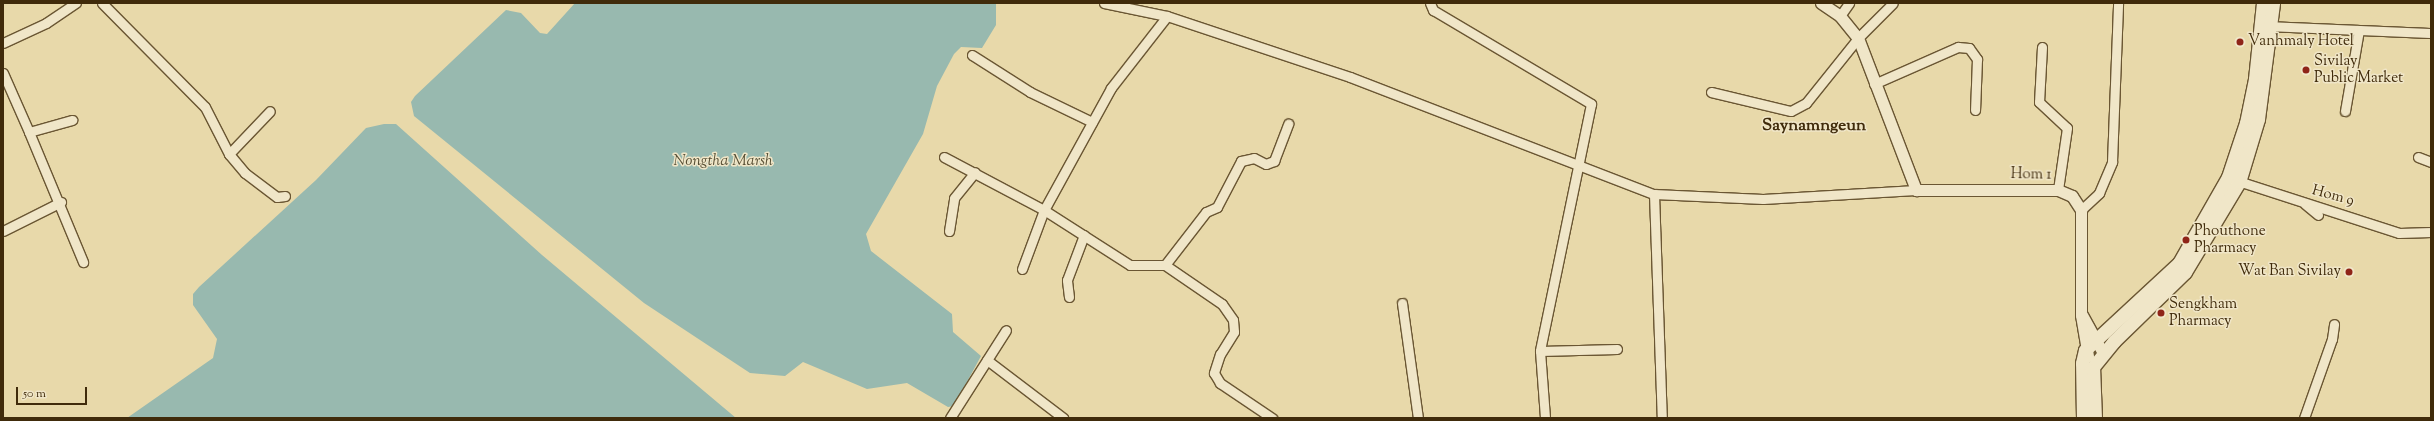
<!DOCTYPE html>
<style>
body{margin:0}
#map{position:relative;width:2434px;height:421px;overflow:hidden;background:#e8d9aa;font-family:"Sorts Mill Goudy",serif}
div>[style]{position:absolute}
.water>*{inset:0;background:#98b9af}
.roads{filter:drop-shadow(1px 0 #6a5633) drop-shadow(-1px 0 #6a5633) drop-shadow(0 1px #6a5633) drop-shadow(0 -1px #6a5633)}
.minor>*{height:9px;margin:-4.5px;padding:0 4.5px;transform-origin:4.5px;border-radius:4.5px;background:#f0e6c8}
.tertiary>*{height:11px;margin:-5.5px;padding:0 5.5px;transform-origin:5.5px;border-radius:5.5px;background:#f0e6c8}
.secondary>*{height:13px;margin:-6.5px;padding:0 6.5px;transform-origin:6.5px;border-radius:6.5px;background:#f0e6c8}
.dots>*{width:11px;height:11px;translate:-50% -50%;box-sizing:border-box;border:2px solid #f0e6c8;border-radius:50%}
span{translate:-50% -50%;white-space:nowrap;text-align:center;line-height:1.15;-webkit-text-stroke:3px #f0e6c8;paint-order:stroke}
.poi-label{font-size:15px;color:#402b0b}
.left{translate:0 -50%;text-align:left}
.right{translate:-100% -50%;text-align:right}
.street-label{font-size:15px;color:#402b0b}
.water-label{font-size:16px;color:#564e34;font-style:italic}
.quarter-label{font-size:17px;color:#402b0b;font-weight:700}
.frame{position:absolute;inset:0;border:4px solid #402b0b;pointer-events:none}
.scale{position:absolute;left:16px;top:387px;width:71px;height:18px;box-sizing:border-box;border:2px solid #402b0b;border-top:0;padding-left:5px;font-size:12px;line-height:14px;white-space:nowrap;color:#402b0b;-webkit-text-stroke:3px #f0e6c8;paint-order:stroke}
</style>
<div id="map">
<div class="water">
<div style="clip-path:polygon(575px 3px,996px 3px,996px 25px,982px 48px,961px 47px,954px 54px,937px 86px,923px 134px,866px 234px,871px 251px,952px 314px,953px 332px,981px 356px,954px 406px,948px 407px,907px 383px,867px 389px,803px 362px,785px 376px,750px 373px,644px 303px,414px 116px,411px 102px,415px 96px,506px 10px,521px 13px,540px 33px,547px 34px)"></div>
<div style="clip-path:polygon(384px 124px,396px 124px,542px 255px,736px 418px,127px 418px,213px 358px,217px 339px,193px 305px,193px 294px,199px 287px,316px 180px,366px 128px)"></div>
</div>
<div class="roads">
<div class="minor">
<div style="left:102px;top:3px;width:146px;rotate:45.3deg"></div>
<div style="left:205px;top:107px;width:53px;rotate:62.9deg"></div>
<div style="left:229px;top:154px;width:25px;rotate:50deg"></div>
<div style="left:245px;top:173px;width:40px;rotate:37deg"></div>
<div style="left:277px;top:197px;width:8px;rotate:-7deg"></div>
<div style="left:1104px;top:3px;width:64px;rotate:11.7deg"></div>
<div style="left:1167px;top:16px;width:193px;rotate:18.4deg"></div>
<div style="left:1350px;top:77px;width:326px;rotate:21.1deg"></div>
<div style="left:1654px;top:194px;width:109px;rotate:2.6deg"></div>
<div style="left:1763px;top:199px;width:153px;rotate:-3.4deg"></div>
<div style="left:1430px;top:3px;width:8px;rotate:67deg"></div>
<div style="left:1433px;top:10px;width:184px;rotate:30.7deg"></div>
<div style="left:1591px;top:104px;width:252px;rotate:101.7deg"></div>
<div style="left:1540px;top:351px;width:67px;rotate:85.7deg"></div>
<div style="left:1840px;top:16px;width:16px;rotate:-55deg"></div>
<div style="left:2265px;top:26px;width:166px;rotate:2.4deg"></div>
<div style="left:3px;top:43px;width:47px;rotate:-24.9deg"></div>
<div style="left:46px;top:23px;width:36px;rotate:-34deg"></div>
<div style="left:2042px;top:47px;width:55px;rotate:93.1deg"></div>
<div style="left:2039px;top:102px;width:38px;rotate:43deg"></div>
<div style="left:2067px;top:128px;width:63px;rotate:98.3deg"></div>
<div style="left:972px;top:55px;width:69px;rotate:32.5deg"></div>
<div style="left:1030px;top:92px;width:69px;rotate:25.8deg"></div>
<div style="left:3px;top:73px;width:64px;rotate:66.2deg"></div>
<div style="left:29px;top:132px;width:45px;rotate:-15.6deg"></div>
<div style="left:1874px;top:84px;width:92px;rotate:-23.8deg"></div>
<div style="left:1958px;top:47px;width:11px;rotate:5deg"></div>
<div style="left:1969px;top:48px;width:14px;rotate:54deg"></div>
<div style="left:1977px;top:59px;width:51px;rotate:92.2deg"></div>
<div style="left:1711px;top:92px;width:82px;rotate:13.4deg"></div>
<div style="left:1791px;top:111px;width:17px;rotate:-28deg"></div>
<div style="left:1806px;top:103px;width:83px;rotate:-51.3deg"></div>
<div style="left:1858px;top:38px;width:49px;rotate:-45deg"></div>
<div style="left:2345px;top:111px;width:82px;rotate:-80.2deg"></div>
<div style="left:29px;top:132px;width:141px;rotate:67.4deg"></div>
<div style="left:229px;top:154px;width:59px;rotate:-46.4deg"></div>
<div style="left:944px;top:157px;width:113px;rotate:27.9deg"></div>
<div style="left:1044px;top:210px;width:102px;rotate:32.6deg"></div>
<div style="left:1130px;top:265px;width:35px"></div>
<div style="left:1165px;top:265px;width:69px;rotate:34.4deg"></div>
<div style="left:1222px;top:304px;width:19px;rotate:55deg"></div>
<div style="left:1233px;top:320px;width:12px;rotate:85deg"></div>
<div style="left:1234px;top:332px;width:26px;rotate:122deg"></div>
<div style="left:1220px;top:354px;width:20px;rotate:108deg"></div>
<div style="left:1214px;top:373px;width:12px;rotate:59deg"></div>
<div style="left:1220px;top:383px;width:63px;rotate:33.9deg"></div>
<div style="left:2418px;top:157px;width:14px;rotate:21deg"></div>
<div style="left:2235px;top:180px;width:172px;rotate:17.9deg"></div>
<div style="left:2399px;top:233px;width:32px;rotate:-2deg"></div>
<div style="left:1654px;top:194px;width:224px;rotate:88deg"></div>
<div style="left:2305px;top:204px;width:17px;rotate:40deg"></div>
<div style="left:2081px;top:210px;width:25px;rotate:-43deg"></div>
<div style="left:2099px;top:193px;width:34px;rotate:-67deg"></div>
<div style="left:2112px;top:162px;width:159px;rotate:-87.8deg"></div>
<div style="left:3px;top:231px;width:65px;rotate:-26.6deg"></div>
<div style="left:949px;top:231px;width:33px;rotate:-81deg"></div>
<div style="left:954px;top:198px;width:33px;rotate:-51deg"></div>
<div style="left:1165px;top:265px;width:67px;rotate:-52.3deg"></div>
<div style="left:1206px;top:212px;width:12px;rotate:-24deg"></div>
<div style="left:1217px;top:207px;width:52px;rotate:-62.4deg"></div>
<div style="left:1241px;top:161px;width:13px;rotate:-13deg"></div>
<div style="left:1254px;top:158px;width:13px;rotate:27deg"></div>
<div style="left:1266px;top:164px;width:9px;rotate:-21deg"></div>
<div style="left:1274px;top:161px;width:40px;rotate:-69deg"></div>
<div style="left:1022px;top:269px;width:63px;rotate:-69.6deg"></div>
<div style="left:1044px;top:210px;width:139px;rotate:-61.2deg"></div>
<div style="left:1111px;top:88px;width:91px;rotate:-52.1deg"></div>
<div style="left:1069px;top:297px;width:17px;rotate:-97deg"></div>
<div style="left:1067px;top:280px;width:48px;rotate:-69.3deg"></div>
<div style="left:1402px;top:303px;width:116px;rotate:82.1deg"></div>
<div style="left:1540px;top:351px;width:77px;rotate:-1.5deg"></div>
<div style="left:987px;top:360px;width:96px;rotate:37.3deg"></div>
<div style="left:950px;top:418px;width:104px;rotate:-57.5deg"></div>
<div style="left:2304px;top:418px;width:84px;rotate:-70.5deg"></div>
<div style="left:2332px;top:339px;width:15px;rotate:-82deg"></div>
</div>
<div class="tertiary">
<div style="left:1821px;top:3px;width:23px;rotate:34deg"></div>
<div style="left:1840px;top:16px;width:28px;rotate:51deg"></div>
<div style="left:1858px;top:38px;width:163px;rotate:69.1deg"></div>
<div style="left:1916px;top:190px;width:142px"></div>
<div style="left:2058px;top:190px;width:15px;rotate:23deg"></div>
<div style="left:2072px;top:196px;width:17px;rotate:57deg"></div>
<div style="left:2081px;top:210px;width:105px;rotate:90deg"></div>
<div style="left:2081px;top:315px;width:42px;rotate:80.3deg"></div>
<div style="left:2082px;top:315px;width:43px;rotate:61.1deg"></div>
</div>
<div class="secondary">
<div style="left:2083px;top:418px;width:55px;rotate:-91deg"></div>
<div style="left:2082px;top:363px;width:13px;rotate:-77deg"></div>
<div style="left:2085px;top:350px;width:128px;rotate:-42.8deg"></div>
<div style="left:2179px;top:263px;width:99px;rotate:-60.3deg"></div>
<div style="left:2228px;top:177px;width:57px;rotate:-71.6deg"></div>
<div style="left:2246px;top:123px;width:45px;rotate:-78.4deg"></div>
<div style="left:2255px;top:79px;width:76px;rotate:-84deg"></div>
<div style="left:2095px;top:418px;width:51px;rotate:-92.2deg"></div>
<div style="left:2093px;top:367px;width:33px;rotate:-51deg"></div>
<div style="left:2114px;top:341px;width:99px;rotate:-44.2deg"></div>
<div style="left:2185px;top:272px;width:105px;rotate:-59deg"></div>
<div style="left:2239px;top:182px;width:66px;rotate:-73.2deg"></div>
<div style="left:2258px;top:119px;width:117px;rotate:-82.6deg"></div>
</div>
</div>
<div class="dots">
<div style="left:2240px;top:42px;background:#8f2418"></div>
<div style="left:2306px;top:70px;background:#8f2418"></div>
<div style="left:2186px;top:240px;background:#8f2418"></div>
<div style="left:2349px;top:272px;background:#8f2418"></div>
<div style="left:2161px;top:313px;background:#8f2418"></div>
</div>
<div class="poi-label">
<span class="left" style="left:2248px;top:42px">Vanhmaly Hotel</span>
<span class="left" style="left:2314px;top:70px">Sivilay<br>Public Market</span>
<span class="left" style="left:2194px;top:240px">Phouthone<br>Pharmacy</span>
<span class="right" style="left:2341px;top:272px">Wat Ban Sivilay</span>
<span class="left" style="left:2169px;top:313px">Sengkham<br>Pharmacy</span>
</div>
<div class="street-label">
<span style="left:2031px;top:175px;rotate:1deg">Hom 1</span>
<span style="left:2333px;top:196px;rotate:15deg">Hom 9</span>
</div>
<div class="water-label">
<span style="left:723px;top:162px">Nongtha Marsh</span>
</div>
<div class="quarter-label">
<span style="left:1814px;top:127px">Saynamngeun</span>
</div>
<div class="frame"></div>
<div class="scale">50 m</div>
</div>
